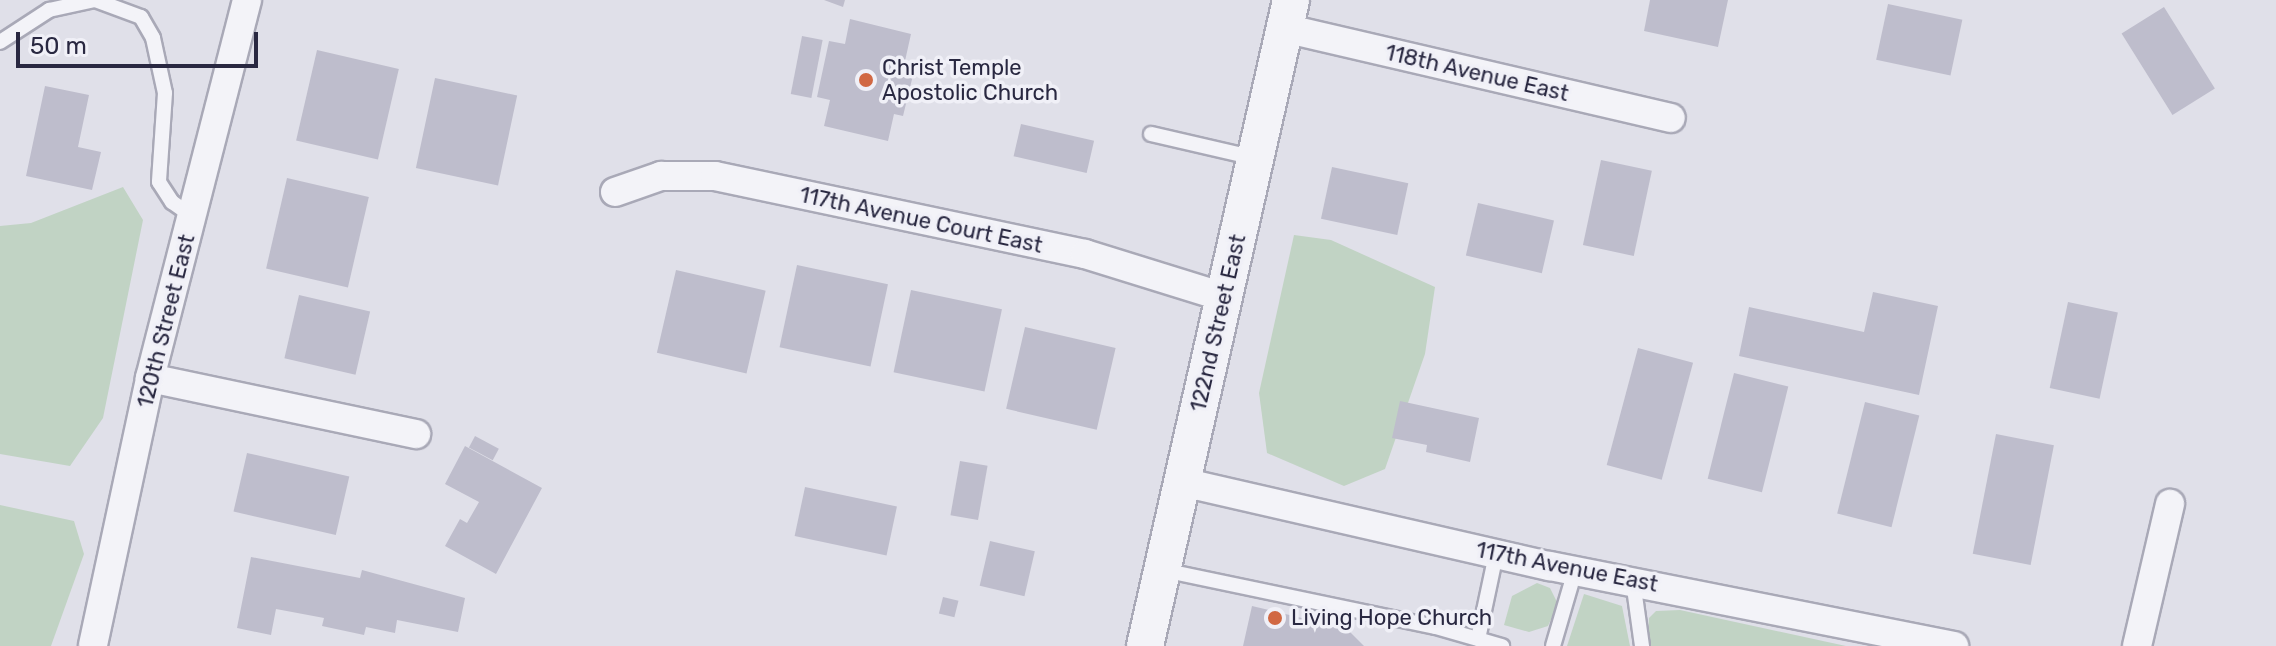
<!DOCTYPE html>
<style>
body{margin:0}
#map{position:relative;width:2276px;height:646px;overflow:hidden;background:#e0e0e9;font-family:Rubik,sans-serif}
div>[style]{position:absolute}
.green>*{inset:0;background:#c1d3c4}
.building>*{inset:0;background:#bebdcc;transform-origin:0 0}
.roads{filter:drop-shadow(2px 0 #a9a9b7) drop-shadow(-2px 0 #a9a9b7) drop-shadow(0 2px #a9a9b7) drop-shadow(0 -2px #a9a9b7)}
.service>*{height:14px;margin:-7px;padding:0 7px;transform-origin:7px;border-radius:7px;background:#f3f3f8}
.minor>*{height:28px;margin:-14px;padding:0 14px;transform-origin:14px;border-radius:14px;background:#f3f3f8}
.tertiary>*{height:36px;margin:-18px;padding:0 18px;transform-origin:18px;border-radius:18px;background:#f3f3f8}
.dots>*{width:22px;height:22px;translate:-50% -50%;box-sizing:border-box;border:4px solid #f0f0f7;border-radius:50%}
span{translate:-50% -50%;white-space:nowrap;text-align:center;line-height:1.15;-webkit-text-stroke:7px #f0f0f7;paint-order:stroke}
.poi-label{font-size:22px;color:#292841}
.left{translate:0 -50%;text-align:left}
.street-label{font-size:22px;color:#292841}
.scale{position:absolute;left:16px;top:32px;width:242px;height:36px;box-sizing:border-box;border:4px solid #292841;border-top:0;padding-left:10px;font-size:24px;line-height:28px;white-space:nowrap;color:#292841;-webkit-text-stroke:6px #f0f0f7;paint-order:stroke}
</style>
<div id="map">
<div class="green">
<div style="clip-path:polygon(123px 187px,143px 220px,103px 418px,70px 466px,0 454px,0 226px,31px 223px)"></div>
<div style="clip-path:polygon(1294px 235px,1331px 240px,1435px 287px,1425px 354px,1385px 469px,1344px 486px,1267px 453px,1259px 393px)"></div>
<div style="clip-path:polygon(0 505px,74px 521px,84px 554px,51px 646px,0 646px)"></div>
<div style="clip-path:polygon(1537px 583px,1550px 588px,1558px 604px,1548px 626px,1529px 632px,1504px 625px,1512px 596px)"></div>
<div style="clip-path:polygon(1584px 594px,1622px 606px,1630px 646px,1567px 646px)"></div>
<div style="clip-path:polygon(1680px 610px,1846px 646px,1647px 646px,1649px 618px,1656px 611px)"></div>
</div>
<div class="building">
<div style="clip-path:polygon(824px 0,845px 0,843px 7px)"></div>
<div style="clip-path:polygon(1650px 0,1728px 0,1718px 47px,1644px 31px)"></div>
<div style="left:1888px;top:4px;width:76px;height:57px;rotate:12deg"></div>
<div style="left:2164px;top:7px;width:96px;height:50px;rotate:58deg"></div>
<div style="clip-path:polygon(850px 19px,911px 34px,905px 61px,916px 63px,903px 116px,894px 114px,888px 141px,824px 126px,830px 100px,817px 97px,829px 41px,845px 44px)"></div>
<div style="left:802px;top:36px;width:21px;height:59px;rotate:11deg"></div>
<div style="left:317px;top:50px;width:84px;height:93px;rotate:13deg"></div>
<div style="left:435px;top:78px;width:84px;height:92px;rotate:12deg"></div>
<div style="clip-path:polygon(45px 86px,89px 95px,78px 147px,101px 152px,92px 190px,26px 176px)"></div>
<div style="left:1021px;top:124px;width:75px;height:33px;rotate:13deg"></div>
<div style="left:1601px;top:160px;width:52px;height:87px;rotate:12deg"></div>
<div style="left:1332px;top:167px;width:78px;height:53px;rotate:12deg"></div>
<div style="left:287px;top:178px;width:84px;height:93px;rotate:13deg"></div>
<div style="left:1478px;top:203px;width:78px;height:54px;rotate:13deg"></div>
<div style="left:797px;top:265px;width:93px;height:84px;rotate:12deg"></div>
<div style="left:676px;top:270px;width:92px;height:85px;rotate:13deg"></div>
<div style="left:911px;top:290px;width:93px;height:84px;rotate:12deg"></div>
<div style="clip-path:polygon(1873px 292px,1938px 306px,1919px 395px,1739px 356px,1749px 307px,1864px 332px)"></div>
<div style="left:299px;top:295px;width:73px;height:65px;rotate:13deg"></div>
<div style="left:2068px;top:302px;width:51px;height:88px;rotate:12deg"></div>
<div style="left:1025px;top:327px;width:93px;height:84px;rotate:13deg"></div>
<div style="left:1638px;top:348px;width:57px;height:121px;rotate:15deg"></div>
<div style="left:1734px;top:373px;width:56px;height:109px;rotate:14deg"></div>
<div style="clip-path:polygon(1400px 401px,1479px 418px,1470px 462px,1426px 452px,1427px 445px,1392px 438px)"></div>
<div style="left:1865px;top:402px;width:56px;height:115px;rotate:14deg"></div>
<div style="left:1996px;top:434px;width:59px;height:122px;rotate:11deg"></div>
<div style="left:475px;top:436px;width:27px;height:13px;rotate:28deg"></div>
<div style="clip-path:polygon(465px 446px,542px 488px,496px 574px,445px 546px,460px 519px,467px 523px,479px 502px,445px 484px)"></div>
<div style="left:247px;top:453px;width:105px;height:60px;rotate:13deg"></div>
<div style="left:960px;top:461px;width:28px;height:55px;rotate:10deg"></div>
<div style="left:805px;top:487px;width:94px;height:50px;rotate:12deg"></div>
<div style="left:990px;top:541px;width:46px;height:46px;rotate:13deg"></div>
<div style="clip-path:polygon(251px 557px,360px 578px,362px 570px,465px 598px,458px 632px,397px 620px,395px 633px,366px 627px,364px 635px,322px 626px,324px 618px,276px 609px,271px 635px,237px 628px)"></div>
<div style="left:943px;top:597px;width:16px;height:17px;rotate:14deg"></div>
<div style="clip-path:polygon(1252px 606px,1347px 629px,1364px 646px,1243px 646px)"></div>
</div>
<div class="roads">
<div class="service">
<div style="left:95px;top:0;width:49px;rotate:20.3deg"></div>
<div style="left:141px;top:17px;width:24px;rotate:60deg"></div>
<div style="left:153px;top:38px;width:56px;rotate:77.7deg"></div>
<div style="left:165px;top:93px;width:89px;rotate:93.9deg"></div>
<div style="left:159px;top:182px;width:24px;rotate:57deg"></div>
<div style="left:172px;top:202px;width:24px;rotate:35deg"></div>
<div style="left:0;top:42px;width:59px;rotate:-33.1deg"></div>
<div style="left:49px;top:10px;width:47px;rotate:-12.3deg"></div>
<div style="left:1151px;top:134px;width:107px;rotate:13deg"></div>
<div style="left:1163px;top:570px;width:279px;rotate:11.8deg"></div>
<div style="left:1436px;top:627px;width:69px;rotate:16.1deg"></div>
<div style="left:1633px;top:581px;width:66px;rotate:82.1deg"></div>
<div style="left:1478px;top:639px;width:87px;rotate:-78deg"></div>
<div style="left:1553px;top:646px;width:78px;rotate:-73.7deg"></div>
</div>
<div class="minor">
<div style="left:1284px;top:28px;width:397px;rotate:13.1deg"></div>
<div style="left:615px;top:192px;width:49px;rotate:-19.2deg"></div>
<div style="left:661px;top:176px;width:54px"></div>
<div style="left:715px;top:176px;width:378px;rotate:11.9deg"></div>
<div style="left:1085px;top:254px;width:145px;rotate:17.2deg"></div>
<div style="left:150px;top:378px;width:272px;rotate:11.9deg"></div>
<div style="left:1182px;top:482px;width:377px;rotate:12.9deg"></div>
<div style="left:1550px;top:566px;width:412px;rotate:11.2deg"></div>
<div style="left:93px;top:645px;width:273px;rotate:-77.9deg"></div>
<div style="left:150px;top:378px;width:390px;rotate:-75.6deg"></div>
<div style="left:2137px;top:646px;width:146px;rotate:-76.9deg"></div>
</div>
<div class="tertiary">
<div style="left:1145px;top:646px;width:662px;rotate:-77.26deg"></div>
</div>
</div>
<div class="dots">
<div style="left:866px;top:80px;background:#d16843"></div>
<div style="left:1275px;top:618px;background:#d16843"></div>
</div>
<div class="poi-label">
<span class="left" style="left:882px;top:80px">Christ Temple<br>Apostolic Church</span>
<span class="left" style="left:1291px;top:618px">Living Hope Church</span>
</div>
<div class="street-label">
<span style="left:1477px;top:73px;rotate:13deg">118th Avenue East</span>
<span style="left:921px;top:220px;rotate:12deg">117th Avenue Court East</span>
<span style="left:166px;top:321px;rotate:-76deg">120th Street East</span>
<span style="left:1218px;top:323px;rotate:-77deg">122nd Street East</span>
<span style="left:1567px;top:567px;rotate:11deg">117th Avenue East</span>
</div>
<div class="scale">50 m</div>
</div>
